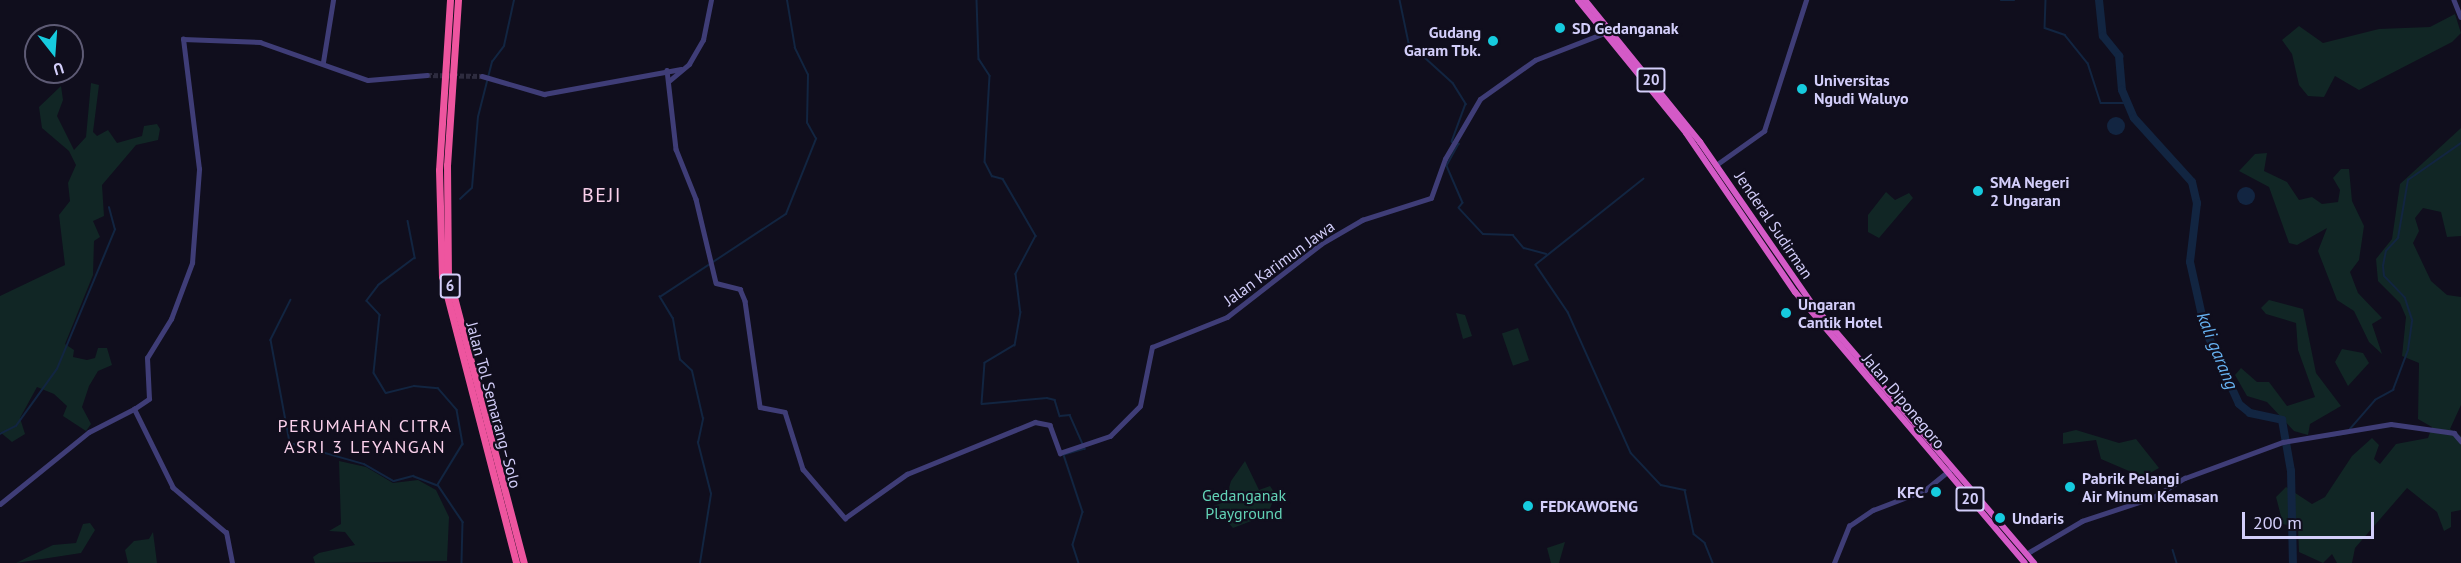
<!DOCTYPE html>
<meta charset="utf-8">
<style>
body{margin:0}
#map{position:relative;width:2461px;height:563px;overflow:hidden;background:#100e1d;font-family:"PT Sans",sans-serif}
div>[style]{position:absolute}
.green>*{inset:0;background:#112625;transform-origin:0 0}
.water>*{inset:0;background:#122541}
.round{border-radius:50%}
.stream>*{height:1.5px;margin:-0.75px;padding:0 0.75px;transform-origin:0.75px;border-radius:0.75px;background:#122541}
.river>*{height:8px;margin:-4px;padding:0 4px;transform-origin:4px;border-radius:4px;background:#122541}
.tertiary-tunnel>*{height:4.5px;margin-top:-2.25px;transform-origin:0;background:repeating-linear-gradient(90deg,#2d2b3e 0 4.5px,transparent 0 6.5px)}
.tertiary>*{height:4.5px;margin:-2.25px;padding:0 2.25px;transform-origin:2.25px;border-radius:2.25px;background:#3f3d77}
.trunk>*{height:6px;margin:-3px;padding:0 3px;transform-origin:3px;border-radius:3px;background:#d45ac7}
.motorway>*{height:7px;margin:-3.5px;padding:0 3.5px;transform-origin:3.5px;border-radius:3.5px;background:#ee559f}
.dots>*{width:16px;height:16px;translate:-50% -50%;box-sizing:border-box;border:3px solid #100e1d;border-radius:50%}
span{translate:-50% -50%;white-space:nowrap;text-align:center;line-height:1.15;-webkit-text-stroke:4.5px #100e1d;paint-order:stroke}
.shield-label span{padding:2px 4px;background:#100e1d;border:2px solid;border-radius:4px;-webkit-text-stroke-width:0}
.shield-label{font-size:15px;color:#d3cefa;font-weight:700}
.poi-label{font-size:16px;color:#d3cefa;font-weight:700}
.left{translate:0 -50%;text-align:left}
.right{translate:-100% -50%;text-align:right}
.street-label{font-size:16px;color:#d3cefa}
.park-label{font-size:16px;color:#62d2b6}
.water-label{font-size:18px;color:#66b1f0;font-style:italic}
.neighbourhood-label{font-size:18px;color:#fad0eb;letter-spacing:1.5px}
.quarter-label{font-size:20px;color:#fad0eb;letter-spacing:1.5px}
.north{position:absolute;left:24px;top:24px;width:60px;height:60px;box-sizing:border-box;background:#100e1d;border:2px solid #5e5b75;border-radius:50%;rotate:163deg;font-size:16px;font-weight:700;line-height:24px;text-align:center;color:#d3cefa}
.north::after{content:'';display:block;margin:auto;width:21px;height:27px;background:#16cbde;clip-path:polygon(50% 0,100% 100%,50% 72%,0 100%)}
.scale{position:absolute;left:2242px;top:512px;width:132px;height:27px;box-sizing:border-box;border:3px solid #d3cefa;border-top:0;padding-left:8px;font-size:18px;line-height:21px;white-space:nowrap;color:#d3cefa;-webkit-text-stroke:4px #100e1d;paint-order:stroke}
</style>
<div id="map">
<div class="green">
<div style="clip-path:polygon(2455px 14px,2461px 33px,2452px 42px,2359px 90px,2335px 76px,2324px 97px,2308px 96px,2299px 85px,2292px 54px,2282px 40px,2299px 26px,2323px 43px,2379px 29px,2430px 27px)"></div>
<div style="clip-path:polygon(91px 83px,99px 85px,93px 132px,97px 136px,108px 130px,117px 143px,142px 136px,144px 126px,157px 124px,160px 129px,158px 140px,136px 145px,102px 185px,104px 216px,93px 221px,100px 237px,94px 241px,93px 275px,65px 344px,74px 350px,73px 357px,87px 360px,95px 358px,98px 348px,107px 348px,112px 365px,98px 371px,89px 386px,82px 407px,91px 424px,86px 431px,63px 416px,67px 406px,54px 394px,37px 387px,20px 418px,25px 434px,12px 442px,0 432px,0 296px,65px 265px,59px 215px,70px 201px,68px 183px,76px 165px,69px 151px,42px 128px,39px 107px,61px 86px,63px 100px,57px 116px,74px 150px,86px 137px)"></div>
<div style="clip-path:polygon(2461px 128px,2461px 236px,2447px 237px,2441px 212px,2423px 208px,2415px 218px,2419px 231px,2413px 243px,2431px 281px,2447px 295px,2461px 297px,2461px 405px,2450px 429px,2461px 436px,2461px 510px,2451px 512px,2451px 527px,2444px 531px,2437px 512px,2407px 488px,2355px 548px,2352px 563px,2337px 563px,2332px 554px,2323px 563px,2299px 552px,2298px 528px,2283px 524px,2276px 497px,2286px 487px,2312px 504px,2325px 497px,2352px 456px,2372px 438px,2379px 445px,2374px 459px,2380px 464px,2396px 444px,2428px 438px,2432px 427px,2418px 419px,2419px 363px,2402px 356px,2406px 317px,2400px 303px,2378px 281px,2376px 259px,2392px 239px,2400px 184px)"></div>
<div style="clip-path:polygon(2267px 153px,2264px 171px,2287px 182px,2299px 200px,2312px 197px,2322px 204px,2338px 202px,2340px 190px,2333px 178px,2341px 169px,2349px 169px,2352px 201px,2364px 226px,2359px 260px,2350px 272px,2358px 293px,2382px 318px,2372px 324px,2382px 354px,2369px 342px,2354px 311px,2337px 300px,2318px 251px,2327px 228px,2297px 245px,2289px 243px,2269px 187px,2239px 171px,2255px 154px)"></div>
<div style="clip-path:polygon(1886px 192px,1895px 200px,1909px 193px,1913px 198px,1879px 238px,1868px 232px,1868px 215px)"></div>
<div style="clip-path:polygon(2269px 300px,2303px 309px,2316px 373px,2341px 406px,2310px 424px,2308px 435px,2294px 431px,2267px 402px,2247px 396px,2235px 375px,2241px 368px,2257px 382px,2269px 382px,2287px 406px,2315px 397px,2298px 350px,2296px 323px,2266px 314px,2261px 308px)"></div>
<div style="clip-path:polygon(1456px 313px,1465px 315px,1472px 336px,1463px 339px)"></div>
<div style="left:1518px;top:328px;width:34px;height:17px;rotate:71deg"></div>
<div style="clip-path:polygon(2342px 349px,2363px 353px,2369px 363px,2348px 386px,2335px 362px)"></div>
<div style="clip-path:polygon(2076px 430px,2119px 443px,2136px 439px,2159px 468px,2143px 477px,2101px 459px,2096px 440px,2063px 444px,2063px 433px)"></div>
<div style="clip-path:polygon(339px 461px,366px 467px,393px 483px,418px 480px,436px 490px,449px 517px,447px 561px,315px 563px,313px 557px,319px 553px,355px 545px,345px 532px,329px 531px,341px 524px)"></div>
<div style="clip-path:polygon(1245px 461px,1259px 490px,1270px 486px,1276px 495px,1267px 515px,1233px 528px,1213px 506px,1225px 502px,1231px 481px)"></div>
<div style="clip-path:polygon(90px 523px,95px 530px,81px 553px,16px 563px,53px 545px,76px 543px,83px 524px)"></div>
<div style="clip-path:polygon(153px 532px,157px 563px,128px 563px,125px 550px,134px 541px,149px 539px)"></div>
<div style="clip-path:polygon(1565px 542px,1559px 563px,1551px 563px,1547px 548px)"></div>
</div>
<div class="water">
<div class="round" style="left:2107px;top:117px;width:18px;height:18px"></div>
<div class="round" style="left:2237px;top:187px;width:18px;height:18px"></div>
</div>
<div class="stream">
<div style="left:977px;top:0;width:59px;rotate:88.1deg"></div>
<div style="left:979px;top:59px;width:20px;rotate:57deg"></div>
<div style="left:990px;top:76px;width:86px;rotate:93.3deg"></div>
<div style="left:985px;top:162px;width:16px;rotate:63deg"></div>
<div style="left:992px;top:176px;width:11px;rotate:15deg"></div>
<div style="left:1003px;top:179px;width:66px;rotate:59.9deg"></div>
<div style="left:1036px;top:236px;width:43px;rotate:117.8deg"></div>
<div style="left:1016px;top:274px;width:38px;rotate:83deg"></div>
<div style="left:1021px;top:312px;width:34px;rotate:100deg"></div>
<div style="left:1015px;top:345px;width:35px;rotate:149deg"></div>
<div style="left:985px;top:363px;width:41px;rotate:94.2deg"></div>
<div style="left:982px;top:404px;width:65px;rotate:-5.3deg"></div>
<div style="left:1047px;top:398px;width:8px;rotate:14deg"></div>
<div style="left:1055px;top:400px;width:17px;rotate:73deg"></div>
<div style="left:1060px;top:416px;width:10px;rotate:-6deg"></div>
<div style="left:1070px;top:415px;width:37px;rotate:66deg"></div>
<div style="left:1085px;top:449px;width:22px;rotate:164deg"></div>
<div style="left:1064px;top:455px;width:60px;rotate:71.6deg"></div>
<div style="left:1083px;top:512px;width:34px;rotate:107deg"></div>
<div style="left:1073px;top:545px;width:19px;rotate:72deg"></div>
<div style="left:1400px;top:0;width:44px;rotate:78.2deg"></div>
<div style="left:1409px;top:43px;width:59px;rotate:42.3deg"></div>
<div style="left:1453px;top:83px;width:25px;rotate:58deg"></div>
<div style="left:1466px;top:104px;width:40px;rotate:110.2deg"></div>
<div style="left:1452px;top:142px;width:7px;rotate:16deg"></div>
<div style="left:1459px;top:144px;width:25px;rotate:119deg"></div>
<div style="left:1447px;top:166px;width:40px;rotate:66.6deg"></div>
<div style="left:1463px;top:203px;width:6px;rotate:129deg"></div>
<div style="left:1459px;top:208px;width:35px;rotate:47deg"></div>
<div style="left:1483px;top:234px;width:30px;rotate:2deg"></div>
<div style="left:1513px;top:235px;width:17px;rotate:50deg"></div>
<div style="left:1524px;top:248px;width:23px;rotate:15deg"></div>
<div style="left:2001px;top:0;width:13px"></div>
<div style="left:2046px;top:0;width:28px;rotate:92deg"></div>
<div style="left:2045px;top:28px;width:21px;rotate:19deg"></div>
<div style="left:2065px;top:35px;width:36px;rotate:51deg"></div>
<div style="left:2088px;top:63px;width:42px;rotate:72deg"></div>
<div style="left:2101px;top:103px;width:27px"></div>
<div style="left:1644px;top:179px;width:138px;rotate:141.5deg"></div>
<div style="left:1536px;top:265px;width:57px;rotate:55.8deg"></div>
<div style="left:1568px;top:312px;width:154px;rotate:65.9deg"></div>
<div style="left:1631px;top:453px;width:44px;rotate:46.8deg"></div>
<div style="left:1661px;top:485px;width:25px;rotate:12deg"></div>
<div style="left:1685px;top:490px;width:45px;rotate:78.4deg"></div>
<div style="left:1694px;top:534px;width:14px;rotate:39deg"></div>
<div style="left:1705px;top:543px;width:22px;rotate:68deg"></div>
<div style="left:460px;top:199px;width:16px;rotate:-43deg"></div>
<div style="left:472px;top:188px;width:71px;rotate:-85.2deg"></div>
<div style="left:478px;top:117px;width:57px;rotate:-75.7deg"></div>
<div style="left:492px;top:62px;width:20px;rotate:-53deg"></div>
<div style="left:504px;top:46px;width:47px;rotate:-77.7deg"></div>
<div style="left:408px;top:221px;width:38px;rotate:79deg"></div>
<div style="left:415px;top:258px;width:45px;rotate:143.1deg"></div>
<div style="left:379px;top:285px;width:20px;rotate:127deg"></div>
<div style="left:367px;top:301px;width:19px;rotate:47deg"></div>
<div style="left:380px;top:315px;width:58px;rotate:95.9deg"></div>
<div style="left:374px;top:373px;width:23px;rotate:59deg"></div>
<div style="left:386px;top:393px;width:29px;rotate:-14deg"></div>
<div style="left:414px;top:386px;width:24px;rotate:5deg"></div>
<div style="left:438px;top:388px;width:29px;rotate:49deg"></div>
<div style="left:457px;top:410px;width:35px;rotate:80deg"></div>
<div style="left:463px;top:444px;width:48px;rotate:121.4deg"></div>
<div style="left:438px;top:485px;width:45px;rotate:56deg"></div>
<div style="left:463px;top:522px;width:41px;rotate:91.4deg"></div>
<div style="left:291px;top:300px;width:45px;rotate:116.6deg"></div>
<div style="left:271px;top:340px;width:105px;rotate:79.5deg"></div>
<div style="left:290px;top:443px;width:77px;rotate:15.8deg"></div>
<div style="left:364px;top:464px;width:34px;rotate:30deg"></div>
<div style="left:394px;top:481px;width:20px;rotate:-15deg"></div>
<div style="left:413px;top:476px;width:26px;rotate:21deg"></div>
<div style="left:2350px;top:429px;width:38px;rotate:-49deg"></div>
<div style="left:2375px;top:400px;width:21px;rotate:-29deg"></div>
<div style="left:2393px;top:390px;width:43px;rotate:-69.4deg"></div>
<div style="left:2408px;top:350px;width:30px;rotate:-82deg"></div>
<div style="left:2412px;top:320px;width:23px;rotate:-108deg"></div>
<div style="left:2405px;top:298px;width:30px;rotate:-134deg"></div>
<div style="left:2384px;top:276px;width:10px;rotate:-96deg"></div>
<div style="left:2383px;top:266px;width:15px;rotate:-79deg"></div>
<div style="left:2386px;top:251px;width:18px;rotate:-47deg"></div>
<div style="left:2398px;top:238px;width:59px;rotate:-80.2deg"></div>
<div style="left:2408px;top:180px;width:65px;rotate:-34.9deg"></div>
<div style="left:0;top:434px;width:18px;rotate:-27deg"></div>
<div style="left:16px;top:426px;width:70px;rotate:-54.3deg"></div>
<div style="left:57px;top:369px;width:151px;rotate:-67.4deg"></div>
<div style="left:115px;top:230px;width:23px;rotate:-105deg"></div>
<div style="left:2325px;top:437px;width:23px;rotate:-10deg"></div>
<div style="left:2173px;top:550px;width:14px;rotate:73deg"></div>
<div style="left:700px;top:563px;width:70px;rotate:-80.9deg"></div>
<div style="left:711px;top:494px;width:53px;rotate:-104.3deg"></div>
<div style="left:698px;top:443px;width:25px;rotate:-78deg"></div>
<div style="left:703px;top:419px;width:49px;rotate:-102.9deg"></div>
<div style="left:692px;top:371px;width:16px;rotate:-137deg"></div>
<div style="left:680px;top:360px;width:42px;rotate:-99.7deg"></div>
<div style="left:673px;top:319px;width:26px;rotate:-121deg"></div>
<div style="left:660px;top:297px;width:151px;rotate:-33.4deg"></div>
<div style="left:786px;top:214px;width:81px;rotate:-68.2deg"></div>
<div style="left:816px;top:139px;width:18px;rotate:-119deg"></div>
<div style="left:807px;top:123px;width:48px;rotate:-88.8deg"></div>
<div style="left:808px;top:75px;width:30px;rotate:-116deg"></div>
<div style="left:795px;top:48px;width:49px;rotate:-99.5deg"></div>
</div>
<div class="river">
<div style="left:2099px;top:0;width:36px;rotate:84deg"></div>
<div style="left:2103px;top:36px;width:26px;rotate:51deg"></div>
<div style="left:2119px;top:56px;width:34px;rotate:85deg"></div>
<div style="left:2122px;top:90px;width:30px;rotate:67deg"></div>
<div style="left:2134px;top:118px;width:86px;rotate:47.8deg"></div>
<div style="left:2192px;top:182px;width:22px;rotate:77deg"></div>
<div style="left:2197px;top:203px;width:59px;rotate:96.8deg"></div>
<div style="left:2190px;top:262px;width:69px;rotate:77.4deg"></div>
<div style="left:2205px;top:329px;width:82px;rotate:65.6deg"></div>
<div style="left:2239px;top:404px;width:14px;rotate:39deg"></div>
<div style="left:2250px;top:413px;width:33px;rotate:12deg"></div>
<div style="left:2282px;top:420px;width:52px;rotate:80deg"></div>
<div style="left:2291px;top:471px;width:92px;rotate:88.8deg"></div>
</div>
<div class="tertiary-tunnel">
<div style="left:427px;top:75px;width:55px;rotate:1deg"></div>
</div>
<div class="tertiary">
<div style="left:2454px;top:0;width:18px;rotate:68deg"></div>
<div style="left:323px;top:62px;width:63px;rotate:-80.8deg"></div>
<div style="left:667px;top:70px;width:80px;rotate:83.5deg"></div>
<div style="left:676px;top:149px;width:54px;rotate:68.2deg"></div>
<div style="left:696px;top:199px;width:86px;rotate:76.6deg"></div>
<div style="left:716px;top:283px;width:25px;rotate:14deg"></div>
<div style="left:740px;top:289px;width:13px;rotate:67deg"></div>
<div style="left:745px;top:301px;width:107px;rotate:81.9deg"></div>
<div style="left:760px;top:407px;width:25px;rotate:11deg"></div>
<div style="left:785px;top:412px;width:60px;rotate:72.5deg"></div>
<div style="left:803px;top:469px;width:65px;rotate:49.4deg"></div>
<div style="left:845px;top:518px;width:76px;rotate:-35.4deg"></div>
<div style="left:907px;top:474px;width:138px;rotate:-22.1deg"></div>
<div style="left:1035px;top:422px;width:15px;rotate:11deg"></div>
<div style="left:1050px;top:425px;width:30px;rotate:70deg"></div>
<div style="left:1060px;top:453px;width:53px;rotate:-18.8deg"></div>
<div style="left:1110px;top:436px;width:42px;rotate:-45deg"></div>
<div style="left:1140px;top:406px;width:60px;rotate:-78.5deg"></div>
<div style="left:1152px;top:347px;width:81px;rotate:-21.8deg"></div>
<div style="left:1227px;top:317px;width:119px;rotate:-37.8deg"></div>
<div style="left:1321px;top:244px;width:48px;rotate:-30.3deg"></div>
<div style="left:1362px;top:220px;width:72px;rotate:-17.7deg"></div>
<div style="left:1431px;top:198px;width:41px;rotate:-70.3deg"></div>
<div style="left:1445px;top:159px;width:69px;rotate:-59.7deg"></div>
<div style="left:1480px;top:99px;width:67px;rotate:-35.3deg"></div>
<div style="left:1535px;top:60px;width:77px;rotate:-21.3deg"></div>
<div style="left:482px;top:76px;width:65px;rotate:16.2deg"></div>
<div style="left:544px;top:94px;width:139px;rotate:-10.3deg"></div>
<div style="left:669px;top:81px;width:26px;rotate:-40deg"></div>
<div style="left:689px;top:64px;width:28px;rotate:-60deg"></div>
<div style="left:703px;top:40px;width:41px;rotate:-78.7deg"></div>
<div style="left:1716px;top:165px;width:59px;rotate:-35.3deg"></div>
<div style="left:1764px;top:131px;width:138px;rotate:-72.2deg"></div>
<div style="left:0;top:504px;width:114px;rotate:-39deg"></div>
<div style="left:89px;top:432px;width:51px;rotate:-27.1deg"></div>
<div style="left:2026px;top:554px;width:65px;rotate:-30.5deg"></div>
<div style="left:2082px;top:521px;width:76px;rotate:-18.4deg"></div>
<div style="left:2154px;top:497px;width:36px;rotate:-32deg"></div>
<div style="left:2185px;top:478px;width:104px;rotate:-20.2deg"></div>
<div style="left:2283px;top:442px;width:109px;rotate:-9.5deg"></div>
<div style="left:2391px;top:424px;width:64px;rotate:8.1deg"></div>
<div style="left:2454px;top:433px;width:11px;rotate:49deg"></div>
<div style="left:232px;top:563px;width:31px;rotate:-101deg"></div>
<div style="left:226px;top:533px;width:70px;rotate:-139.7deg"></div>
<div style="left:173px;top:488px;width:88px;rotate:-116.3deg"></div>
<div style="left:134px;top:409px;width:18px;rotate:-34deg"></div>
<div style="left:149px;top:399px;width:41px;rotate:-92.8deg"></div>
<div style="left:147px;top:358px;width:46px;rotate:-58.4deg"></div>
<div style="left:171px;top:319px;width:60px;rotate:-69.4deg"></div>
<div style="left:192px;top:263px;width:94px;rotate:-85.7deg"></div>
<div style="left:199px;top:169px;width:131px;rotate:-97deg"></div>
<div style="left:183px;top:39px;width:77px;rotate:2.2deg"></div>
<div style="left:260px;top:42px;width:114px;rotate:19.4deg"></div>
<div style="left:368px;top:80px;width:59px;rotate:-4.8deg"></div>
<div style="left:1834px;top:563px;width:40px;rotate:-68deg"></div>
<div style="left:1849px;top:526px;width:29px;rotate:-34deg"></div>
<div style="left:1873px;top:510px;width:56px;rotate:-21deg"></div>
<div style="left:1925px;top:490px;width:32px;rotate:-39deg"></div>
</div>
<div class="trunk">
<div style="left:1578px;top:0;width:171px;rotate:50.9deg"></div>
<div style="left:1686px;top:133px;width:193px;rotate:55.6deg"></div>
<div style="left:1795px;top:292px;width:355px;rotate:49.7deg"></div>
<div style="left:1585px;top:0;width:183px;rotate:51deg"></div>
<div style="left:1700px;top:142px;width:198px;rotate:55.3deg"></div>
<div style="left:1813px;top:305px;width:340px;rotate:49.4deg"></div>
</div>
<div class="motorway">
<div style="left:450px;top:0;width:170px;rotate:93.7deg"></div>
<div style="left:439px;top:170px;width:106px;rotate:88.4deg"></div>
<div style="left:442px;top:276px;width:296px;rotate:75.5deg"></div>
<div style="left:458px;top:0;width:165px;rotate:93.8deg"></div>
<div style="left:447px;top:165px;width:109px;rotate:89.5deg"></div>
<div style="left:448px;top:274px;width:299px;rotate:75.3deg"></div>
</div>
<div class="dots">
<div style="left:1560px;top:28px;background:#16cbde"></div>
<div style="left:1493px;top:41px;background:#16cbde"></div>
<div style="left:1802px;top:89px;background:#16cbde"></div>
<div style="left:1978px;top:191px;background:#16cbde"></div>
<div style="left:1786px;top:313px;background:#16cbde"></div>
<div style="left:2070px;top:487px;background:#16cbde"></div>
<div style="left:1936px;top:492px;background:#16cbde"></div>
<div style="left:1528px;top:506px;background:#16cbde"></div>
<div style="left:2000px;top:518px;background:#16cbde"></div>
</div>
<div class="shield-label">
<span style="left:1651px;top:80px">20</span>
<span style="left:450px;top:286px">6</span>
<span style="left:1970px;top:499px">20</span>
</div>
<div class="poi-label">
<span class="left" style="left:1572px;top:28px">SD Gedanganak</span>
<span class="right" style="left:1481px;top:41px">Gudang<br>Garam Tbk.</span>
<span class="left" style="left:1814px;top:89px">Universitas<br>Ngudi Waluyo</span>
<span class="left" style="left:1990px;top:191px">SMA Negeri<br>2 Ungaran</span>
<span class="left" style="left:1798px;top:313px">Ungaran<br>Cantik Hotel</span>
<span class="left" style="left:2082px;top:487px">Pabrik Pelangi<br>Air Minum Kemasan</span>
<span class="right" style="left:1924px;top:492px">KFC</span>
<span class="left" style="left:1540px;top:506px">FEDKAWOENG</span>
<span class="left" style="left:2012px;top:518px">Undaris</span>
</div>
<div class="street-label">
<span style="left:1774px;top:225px;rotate:56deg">Jenderal Sudirman</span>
<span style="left:1279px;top:263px;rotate:-36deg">Jalan Karimun Jawa</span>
<span style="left:1904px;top:401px;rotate:50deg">Jalan Diponegoro</span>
<span style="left:494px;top:405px;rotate:75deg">Jalan Tol Semarang–Solo</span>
</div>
<div class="park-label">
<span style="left:1244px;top:504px">Gedanganak<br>Playground</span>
</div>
<div class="water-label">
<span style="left:2217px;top:351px;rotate:68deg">kali garang</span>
</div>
<div class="neighbourhood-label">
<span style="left:365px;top:437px">PERUMAHAN CITRA<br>ASRI 3 LEYANGAN</span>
</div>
<div class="quarter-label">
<span style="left:602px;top:195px">BEJI</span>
</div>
<div class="north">U</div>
<div class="scale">200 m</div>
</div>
